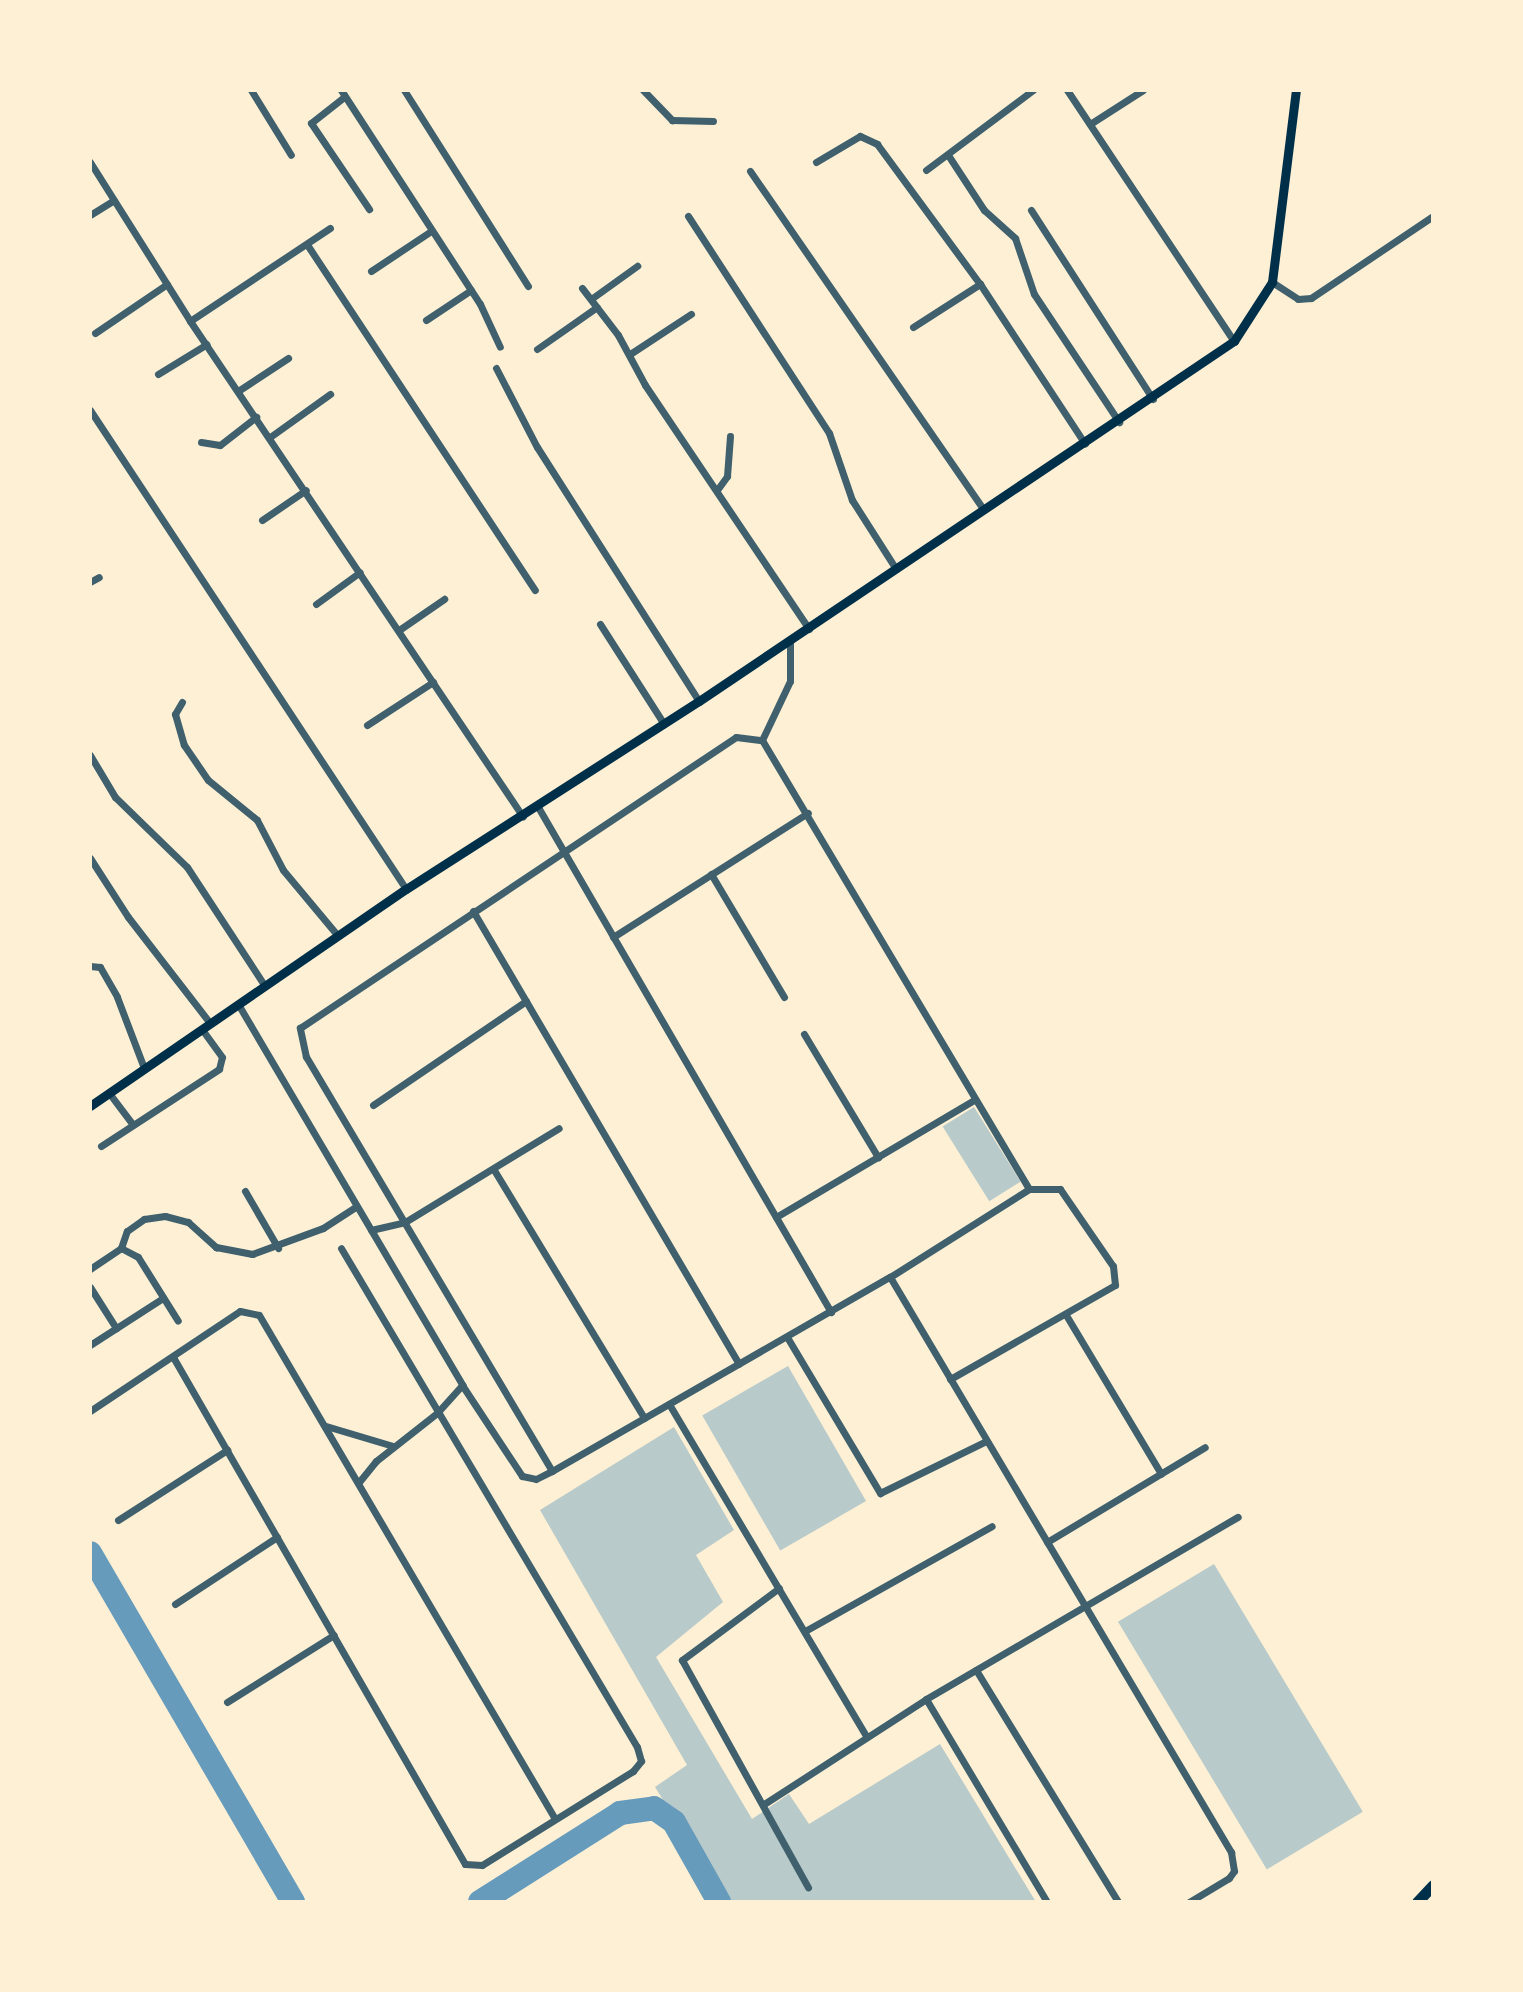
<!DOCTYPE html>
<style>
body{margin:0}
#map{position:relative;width:1523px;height:1992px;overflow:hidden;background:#fdf0d5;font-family:Rubik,sans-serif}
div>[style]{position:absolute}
.green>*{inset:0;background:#b9caca;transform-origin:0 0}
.river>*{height:24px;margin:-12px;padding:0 12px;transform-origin:12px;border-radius:12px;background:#669bbc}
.minor>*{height:7px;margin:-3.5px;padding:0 3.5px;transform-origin:3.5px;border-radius:3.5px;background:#3f606c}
.secondary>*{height:9px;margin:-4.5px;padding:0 4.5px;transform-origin:4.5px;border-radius:4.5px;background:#003049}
.trunk>*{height:11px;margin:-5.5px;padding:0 5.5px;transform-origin:5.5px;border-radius:5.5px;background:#003049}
span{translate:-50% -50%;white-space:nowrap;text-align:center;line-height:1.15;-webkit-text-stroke:7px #fdf0d5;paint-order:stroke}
.frame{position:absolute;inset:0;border:92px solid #fdf0d5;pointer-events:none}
</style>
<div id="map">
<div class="green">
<div style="left:974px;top:1107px;width:88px;height:37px;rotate:58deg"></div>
<div style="left:788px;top:1366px;width:156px;height:99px;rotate:60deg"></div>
<div style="clip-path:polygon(674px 1427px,734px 1530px,696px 1555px,723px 1602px,656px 1657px,752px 1819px,789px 1794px,809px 1824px,940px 1744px,1036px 1902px,726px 1902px,655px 1787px,687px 1765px,540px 1510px)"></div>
<div style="left:1214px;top:1564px;width:289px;height:112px;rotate:59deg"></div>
</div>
<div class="river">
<div style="left:90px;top:1553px;width:404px;rotate:59.8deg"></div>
<div style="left:480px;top:1902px;width:166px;rotate:-32.4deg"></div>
<div style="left:620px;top:1813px;width:34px;rotate:-8deg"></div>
<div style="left:654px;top:1808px;width:24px;rotate:35deg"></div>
<div style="left:674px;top:1822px;width:92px;rotate:60.6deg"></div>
</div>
<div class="minor">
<div style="left:251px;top:90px;width:76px;rotate:58.4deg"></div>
<div style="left:341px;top:90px;width:255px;rotate:57deg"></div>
<div style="left:480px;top:304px;width:47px;rotate:65.1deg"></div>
<div style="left:404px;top:90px;width:232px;rotate:57.7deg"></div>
<div style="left:643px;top:90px;width:42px;rotate:46deg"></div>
<div style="left:672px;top:120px;width:41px;rotate:1.4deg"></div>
<div style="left:1067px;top:90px;width:301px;rotate:56.4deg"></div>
<div style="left:344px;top:97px;width:42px;rotate:141.8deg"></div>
<div style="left:311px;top:123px;width:104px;rotate:56deg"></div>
<div style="left:1090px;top:124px;width:63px;rotate:-32.7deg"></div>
<div style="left:948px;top:155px;width:66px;rotate:56.8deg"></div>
<div style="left:984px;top:210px;width:42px;rotate:42.1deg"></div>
<div style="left:1015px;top:238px;width:59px;rotate:71.3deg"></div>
<div style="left:1034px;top:294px;width:154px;rotate:56.4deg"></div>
<div style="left:90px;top:162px;width:188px;rotate:57.8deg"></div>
<div style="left:190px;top:321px;width:597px;rotate:56.12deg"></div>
<div style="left:816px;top:162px;width:51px;rotate:-30.6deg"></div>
<div style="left:860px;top:136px;width:19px;rotate:25deg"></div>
<div style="left:877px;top:144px;width:174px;rotate:53.7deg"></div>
<div style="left:980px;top:284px;width:191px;rotate:56.7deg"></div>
<div style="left:926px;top:170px;width:134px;rotate:-36.8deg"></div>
<div style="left:750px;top:171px;width:411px;rotate:55.4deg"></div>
<div style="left:1031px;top:210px;width:225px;rotate:57.2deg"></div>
<div style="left:90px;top:215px;width:28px;rotate:-32deg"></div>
<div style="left:688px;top:216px;width:259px;rotate:57deg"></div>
<div style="left:829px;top:433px;width:71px;rotate:71.1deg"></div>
<div style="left:852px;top:500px;width:82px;rotate:57.5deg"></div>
<div style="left:308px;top:246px;width:412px;rotate:56.6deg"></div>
<div style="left:371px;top:271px;width:72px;rotate:-33.7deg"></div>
<div style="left:1272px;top:282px;width:31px;rotate:33deg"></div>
<div style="left:1298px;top:299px;width:13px;rotate:-4deg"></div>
<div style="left:1311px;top:298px;width:147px;rotate:-33.9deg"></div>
<div style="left:582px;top:288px;width:59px;rotate:52.5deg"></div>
<div style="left:618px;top:335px;width:57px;rotate:61.6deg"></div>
<div style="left:645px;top:385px;width:294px;rotate:56.1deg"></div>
<div style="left:591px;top:299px;width:57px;rotate:-35.7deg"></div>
<div style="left:426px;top:320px;width:54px;rotate:-33.7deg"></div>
<div style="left:190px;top:321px;width:168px;rotate:-33.6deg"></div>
<div style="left:913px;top:327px;width:80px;rotate:-32.7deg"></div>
<div style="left:95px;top:333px;width:87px;rotate:-34.2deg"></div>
<div style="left:537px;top:349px;width:73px;rotate:-35deg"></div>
<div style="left:630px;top:354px;width:73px;rotate:-33.3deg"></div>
<div style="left:496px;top:368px;width:89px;rotate:62.6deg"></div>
<div style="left:537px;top:447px;width:301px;rotate:57.5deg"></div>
<div style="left:158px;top:374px;width:57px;rotate:-31.5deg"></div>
<div style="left:238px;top:391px;width:60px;rotate:-33.4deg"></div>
<div style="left:90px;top:410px;width:574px;rotate:56.59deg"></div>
<div style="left:270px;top:437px;width:74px;rotate:-35.6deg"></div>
<div style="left:201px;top:442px;width:19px;rotate:9deg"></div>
<div style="left:220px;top:445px;width:46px;rotate:-37.9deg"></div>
<div style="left:717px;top:490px;width:17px;rotate:-54deg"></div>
<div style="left:727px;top:476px;width:40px;rotate:-85.7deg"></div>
<div style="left:262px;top:520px;width:53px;rotate:-34.3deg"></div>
<div style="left:90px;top:582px;width:10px;rotate:-29deg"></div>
<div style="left:316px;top:604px;width:54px;rotate:-36deg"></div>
<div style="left:600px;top:624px;width:119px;rotate:57.4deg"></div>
<div style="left:399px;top:630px;width:55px;rotate:-34.6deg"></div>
<div style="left:182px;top:702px;width:14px;rotate:120deg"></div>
<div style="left:175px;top:714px;width:32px;rotate:74deg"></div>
<div style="left:184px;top:745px;width:42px;rotate:55.6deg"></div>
<div style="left:208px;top:780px;width:63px;rotate:39.2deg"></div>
<div style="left:257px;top:820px;width:56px;rotate:62.5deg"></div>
<div style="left:283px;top:870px;width:86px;rotate:50.2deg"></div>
<div style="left:367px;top:725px;width:79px;rotate:-33.1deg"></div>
<div style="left:762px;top:740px;width:522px;rotate:59.26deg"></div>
<div style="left:762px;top:740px;width:65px;rotate:-64.6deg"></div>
<div style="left:790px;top:681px;width:40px;rotate:-90deg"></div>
<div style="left:90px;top:755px;width:49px;rotate:59.2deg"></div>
<div style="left:115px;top:797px;width:100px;rotate:44.2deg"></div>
<div style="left:187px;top:867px;width:142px;rotate:56.8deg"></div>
<div style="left:538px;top:807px;width:584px;rotate:59.88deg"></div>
<div style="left:90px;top:858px;width:70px;rotate:57.2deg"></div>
<div style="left:128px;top:917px;width:134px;rotate:52.3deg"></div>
<div style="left:711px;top:874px;width:143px;rotate:59.3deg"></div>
<div style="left:473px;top:911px;width:525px;rotate:59.58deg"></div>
<div style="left:613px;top:937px;width:231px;rotate:-32.5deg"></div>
<div style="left:90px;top:966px;width:10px;rotate:6deg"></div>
<div style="left:100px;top:967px;width:34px;rotate:60deg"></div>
<div style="left:117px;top:997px;width:76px;rotate:69.2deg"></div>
<div style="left:238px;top:1004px;width:442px;rotate:59.5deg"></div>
<div style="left:462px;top:1385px;width:109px;rotate:56.6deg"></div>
<div style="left:522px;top:1476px;width:14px;rotate:12deg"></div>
<div style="left:536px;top:1479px;width:18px;rotate:-27deg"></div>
<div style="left:552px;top:1471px;width:390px;rotate:-29.9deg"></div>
<div style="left:890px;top:1277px;width:165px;rotate:-32.3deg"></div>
<div style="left:1029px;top:1189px;width:31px"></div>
<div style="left:1060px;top:1189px;width:93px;rotate:55.5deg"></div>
<div style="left:1113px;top:1266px;width:19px;rotate:84deg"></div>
<div style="left:1115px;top:1285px;width:190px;rotate:150.3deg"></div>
<div style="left:804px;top:1034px;width:144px;rotate:59deg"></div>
<div style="left:109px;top:1093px;width:39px;rotate:53deg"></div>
<div style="left:373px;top:1105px;width:185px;rotate:-34.2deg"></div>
<div style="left:101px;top:1146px;width:141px;rotate:-33.1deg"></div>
<div style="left:219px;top:1069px;width:12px;rotate:-76deg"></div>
<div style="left:222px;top:1057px;width:34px;rotate:-126deg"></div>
<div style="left:494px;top:1170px;width:290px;rotate:58.8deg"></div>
<div style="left:245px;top:1191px;width:66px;rotate:59.9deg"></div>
<div style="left:776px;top:1217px;width:230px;rotate:-30.6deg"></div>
<div style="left:371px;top:1230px;width:35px;rotate:-13deg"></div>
<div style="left:405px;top:1222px;width:180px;rotate:-31.4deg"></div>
<div style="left:121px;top:1248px;width:19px;rotate:28deg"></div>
<div style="left:138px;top:1257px;width:75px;rotate:58deg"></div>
<div style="left:90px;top:1269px;width:37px;rotate:-34deg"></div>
<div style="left:121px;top:1248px;width:18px;rotate:-71deg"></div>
<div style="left:127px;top:1231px;width:21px;rotate:-35deg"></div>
<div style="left:144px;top:1219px;width:21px;rotate:-8deg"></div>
<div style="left:165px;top:1216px;width:24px;rotate:15deg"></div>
<div style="left:188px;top:1222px;width:38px;rotate:42deg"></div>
<div style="left:216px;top:1247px;width:37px;rotate:11deg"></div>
<div style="left:252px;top:1254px;width:76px;rotate:-20.1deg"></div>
<div style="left:323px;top:1228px;width:40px;rotate:-32.9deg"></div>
<div style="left:890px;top:1277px;width:669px;rotate:59.33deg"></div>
<div style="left:1231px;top:1852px;width:19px;rotate:81deg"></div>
<div style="left:1234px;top:1871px;width:9px;rotate:126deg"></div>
<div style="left:1229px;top:1878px;width:47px;rotate:149deg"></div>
<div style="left:90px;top:1287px;width:49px;rotate:57.6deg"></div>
<div style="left:1066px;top:1315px;width:185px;rotate:59.1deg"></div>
<div style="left:787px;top:1337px;width:182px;rotate:59.2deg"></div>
<div style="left:880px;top:1493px;width:118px;rotate:-26.1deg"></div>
<div style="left:90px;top:1345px;width:87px;rotate:-32.8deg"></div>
<div style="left:173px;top:1357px;width:585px;rotate:60.06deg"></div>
<div style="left:465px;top:1864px;width:17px;rotate:3deg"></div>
<div style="left:482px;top:1865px;width:178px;rotate:-31.9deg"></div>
<div style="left:633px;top:1771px;width:13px;rotate:-51deg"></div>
<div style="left:641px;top:1761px;width:15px;rotate:-106deg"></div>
<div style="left:637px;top:1747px;width:580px;rotate:-120.68deg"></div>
<div style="left:669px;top:1404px;width:387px;rotate:59.3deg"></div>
<div style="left:90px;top:1411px;width:180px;rotate:-33.7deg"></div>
<div style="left:240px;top:1311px;width:19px;rotate:12deg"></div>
<div style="left:259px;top:1315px;width:584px;rotate:59.57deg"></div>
<div style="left:326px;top:1426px;width:70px;rotate:16.6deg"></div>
<div style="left:552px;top:1471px;width:482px;rotate:-120.7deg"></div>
<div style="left:306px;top:1057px;width:30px;rotate:-102deg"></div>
<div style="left:300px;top:1028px;width:524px;rotate:-33.72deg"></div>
<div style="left:736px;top:737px;width:26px;rotate:7deg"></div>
<div style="left:359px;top:1482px;width:27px;rotate:-51deg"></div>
<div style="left:376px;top:1461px;width:78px;rotate:-38.2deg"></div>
<div style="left:437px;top:1413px;width:38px;rotate:-48deg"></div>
<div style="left:118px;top:1520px;width:130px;rotate:-32.7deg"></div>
<div style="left:1047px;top:1542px;width:184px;rotate:-31deg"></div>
<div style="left:779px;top:1588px;width:121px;rotate:143.4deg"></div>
<div style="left:682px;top:1660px;width:260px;rotate:61deg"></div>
<div style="left:175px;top:1604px;width:122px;rotate:-33.3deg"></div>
<div style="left:805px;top:1631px;width:214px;rotate:-29.3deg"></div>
<div style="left:976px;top:1670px;width:272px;rotate:58.5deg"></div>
<div style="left:926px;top:1699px;width:236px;rotate:59.2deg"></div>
<div style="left:227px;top:1702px;width:126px;rotate:-32.1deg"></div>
<div style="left:764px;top:1804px;width:193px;rotate:-32.9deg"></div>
<div style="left:926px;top:1699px;width:361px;rotate:-30.3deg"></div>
</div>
<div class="secondary">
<div style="left:90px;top:1106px;width:383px;rotate:-34.5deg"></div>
<div style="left:406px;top:889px;width:348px;rotate:-32.7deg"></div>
<div style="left:699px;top:701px;width:645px;rotate:-33.94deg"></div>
<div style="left:1234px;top:341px;width:70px;rotate:-57.2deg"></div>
<div style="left:1272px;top:282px;width:193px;rotate:-82.9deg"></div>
</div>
<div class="trunk">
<div style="left:1417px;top:1902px;width:23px;rotate:-47deg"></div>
</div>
<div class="frame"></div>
</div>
